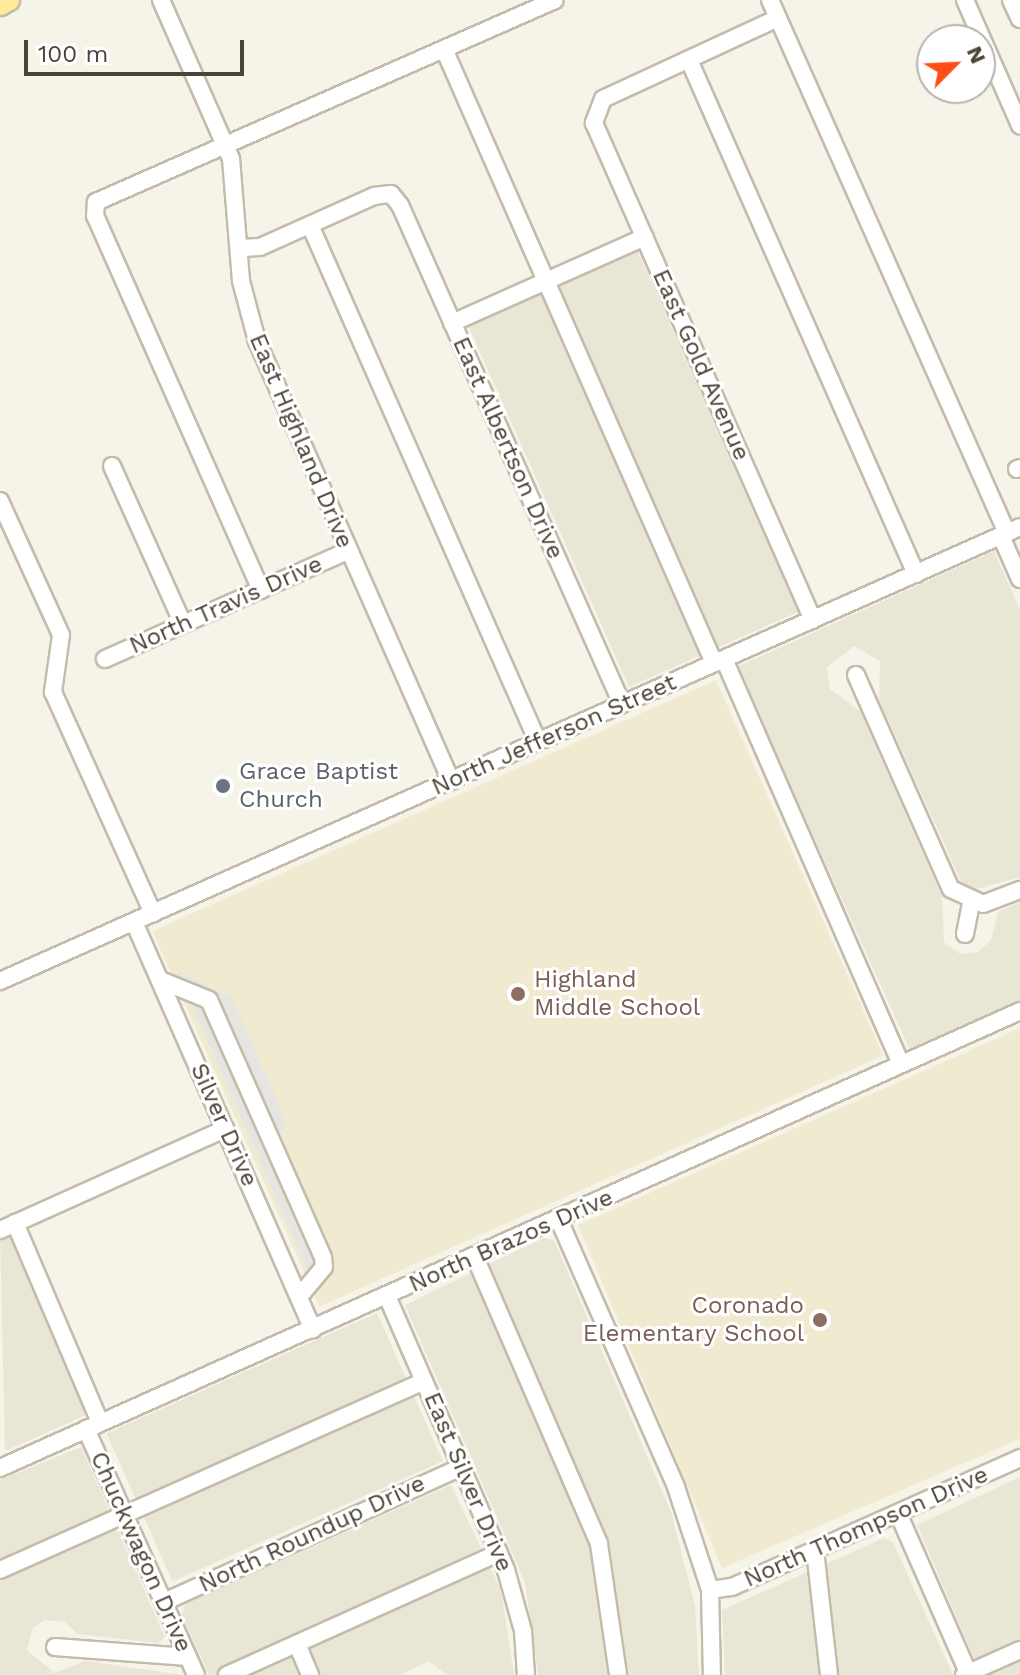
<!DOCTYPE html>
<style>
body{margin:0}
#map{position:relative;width:1020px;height:1675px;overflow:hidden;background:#f6f3e9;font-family:"Work Sans",sans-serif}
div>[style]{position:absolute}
.residential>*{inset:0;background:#eae6d6;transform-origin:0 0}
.education>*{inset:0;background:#f0ead1;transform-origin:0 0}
.parking>*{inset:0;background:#e7e5e1}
.roads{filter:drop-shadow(2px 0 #c3bcaa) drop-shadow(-2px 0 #c3bcaa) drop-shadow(0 2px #c3bcaa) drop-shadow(0 -2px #c3bcaa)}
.minor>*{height:16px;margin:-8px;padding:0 8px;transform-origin:8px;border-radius:8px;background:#fff}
.major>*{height:22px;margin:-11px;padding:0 11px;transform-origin:11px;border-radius:11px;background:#ffeb99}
.dots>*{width:22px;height:22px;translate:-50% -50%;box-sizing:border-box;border:4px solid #fff;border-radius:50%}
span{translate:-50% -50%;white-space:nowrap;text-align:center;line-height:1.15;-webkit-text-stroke:6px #fff;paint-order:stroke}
.street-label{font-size:24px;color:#4b4436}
.worship-label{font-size:24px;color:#5b616d}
.left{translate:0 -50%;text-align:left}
.education-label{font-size:24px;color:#785e54}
.right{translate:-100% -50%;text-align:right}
.north{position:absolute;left:916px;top:24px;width:80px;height:80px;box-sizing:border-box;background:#fff;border:2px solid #b7b4af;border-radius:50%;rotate:66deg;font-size:22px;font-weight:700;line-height:32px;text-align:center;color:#4b4436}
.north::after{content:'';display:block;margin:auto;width:28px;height:36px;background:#ff4e17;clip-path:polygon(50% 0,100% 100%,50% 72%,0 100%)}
.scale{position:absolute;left:24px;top:40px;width:220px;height:36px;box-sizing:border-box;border:4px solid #4b4436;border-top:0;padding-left:10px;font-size:24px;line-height:28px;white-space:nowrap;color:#4b4436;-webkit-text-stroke:6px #fff;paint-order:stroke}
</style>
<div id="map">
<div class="residential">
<div style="left:637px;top:250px;width:396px;height:185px;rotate:66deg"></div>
<div style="clip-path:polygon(994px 551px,1020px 610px,1020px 877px,966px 892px,879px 700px,880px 661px,854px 646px,827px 667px,830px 689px,860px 711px,942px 897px,944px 942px,960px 954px,978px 952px,991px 940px,998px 912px,1020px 902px,1020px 1000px,910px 1050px,737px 667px)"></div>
<div style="clip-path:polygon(15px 1223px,95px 1411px,5px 1451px,0 1230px)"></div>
<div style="clip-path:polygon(543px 1238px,554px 1240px,671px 1512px,695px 1606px,699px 1675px,538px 1675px,525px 1582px,405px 1305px)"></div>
<div style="left:377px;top:1313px;width:162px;height:296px;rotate:66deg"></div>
<div style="clip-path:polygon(81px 1447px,165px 1637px,158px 1643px,78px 1634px,65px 1622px,44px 1620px,33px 1628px,27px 1650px,54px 1673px,85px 1661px,183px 1675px,0 1675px,0 1480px)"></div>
<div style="clip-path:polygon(1020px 1477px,1020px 1675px,981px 1675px,917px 1525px)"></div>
<div style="clip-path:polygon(451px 1485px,501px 1590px,514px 1675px,447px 1675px,429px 1661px,400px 1675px,209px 1675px,182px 1615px,185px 1604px)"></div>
<div style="clip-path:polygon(884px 1538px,893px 1542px,953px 1675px,725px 1675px,722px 1610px)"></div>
</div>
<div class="education">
<div style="left:716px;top:680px;width:411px;height:617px;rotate:66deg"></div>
<div style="clip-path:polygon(1020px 1028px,1020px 1439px,722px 1568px,578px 1225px)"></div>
</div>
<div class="parking">
<div style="clip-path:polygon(177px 971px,232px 998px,285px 1119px,280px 1142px,333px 1263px,322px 1286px,309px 1273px)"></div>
</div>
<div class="roads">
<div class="minor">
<div style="left:161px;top:0;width:174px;rotate:66.2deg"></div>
<div style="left:231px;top:159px;width:122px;rotate:85.3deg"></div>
<div style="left:241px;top:281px;width:62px;rotate:75.1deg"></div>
<div style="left:257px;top:341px;width:481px;rotate:66.2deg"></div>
<div style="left:770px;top:0;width:583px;rotate:66.03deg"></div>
<div style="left:965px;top:0;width:137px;rotate:66.3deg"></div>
<div style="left:1011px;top:0;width:21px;rotate:65deg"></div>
<div style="left:778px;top:18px;width:193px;rotate:155.2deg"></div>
<div style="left:603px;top:99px;width:26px;rotate:111deg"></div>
<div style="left:594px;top:123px;width:543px;rotate:66.22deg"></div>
<div style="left:444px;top:49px;width:671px;rotate:66.26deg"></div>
<div style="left:689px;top:60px;width:562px;rotate:66.17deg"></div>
<div style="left:310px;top:225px;width:565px;rotate:66.2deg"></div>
<div style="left:241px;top:248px;width:19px;rotate:-3deg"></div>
<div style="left:260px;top:247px;width:125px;rotate:-24.1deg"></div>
<div style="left:374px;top:196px;width:17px;rotate:-7deg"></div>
<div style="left:391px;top:194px;width:14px;rotate:51deg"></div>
<div style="left:400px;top:205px;width:546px;rotate:66.02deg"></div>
<div style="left:452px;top:323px;width:211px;rotate:-24deg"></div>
<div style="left:112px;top:466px;width:173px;rotate:65.8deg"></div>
<div style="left:1017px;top:469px;width:3px;rotate:-18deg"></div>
<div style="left:0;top:501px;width:147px;rotate:65.5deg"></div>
<div style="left:61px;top:635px;width:58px;rotate:98deg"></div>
<div style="left:53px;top:692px;width:243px;rotate:65.7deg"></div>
<div style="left:1001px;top:536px;width:47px;rotate:66.2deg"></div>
<div style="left:261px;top:590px;width:409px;rotate:-113.9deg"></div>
<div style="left:95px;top:216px;width:14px;rotate:-86deg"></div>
<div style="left:96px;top:202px;width:501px;rotate:-23.75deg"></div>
<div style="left:105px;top:659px;width:266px;rotate:-24deg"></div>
<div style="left:724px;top:659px;width:442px;rotate:66.4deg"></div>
<div style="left:856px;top:675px;width:234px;rotate:66.1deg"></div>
<div style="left:951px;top:889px;width:35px;rotate:25deg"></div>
<div style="left:983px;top:904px;width:40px;rotate:-21deg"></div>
<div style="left:134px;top:922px;width:445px;rotate:66.3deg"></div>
<div style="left:965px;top:934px;width:32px;rotate:-79deg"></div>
<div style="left:160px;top:980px;width:53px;rotate:22.2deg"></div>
<div style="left:209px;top:1000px;width:281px;rotate:66.1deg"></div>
<div style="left:323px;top:1257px;width:10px;rotate:84deg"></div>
<div style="left:324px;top:1267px;width:39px;rotate:130deg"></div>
<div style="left:0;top:981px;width:1116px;rotate:-23.99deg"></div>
<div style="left:559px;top:1220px;width:292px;rotate:66.3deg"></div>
<div style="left:676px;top:1487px;width:108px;rotate:71.7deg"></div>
<div style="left:710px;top:1590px;width:85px;rotate:88.7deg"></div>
<div style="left:15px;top:1223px;width:216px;rotate:66.9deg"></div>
<div style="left:0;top:1230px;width:247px;rotate:-24.2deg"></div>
<div style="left:475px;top:1257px;width:313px;rotate:66.6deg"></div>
<div style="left:599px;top:1544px;width:132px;rotate:81.7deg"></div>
<div style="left:387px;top:1296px;width:299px;rotate:66.5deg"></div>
<div style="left:506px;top:1570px;width:63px;rotate:74.4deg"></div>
<div style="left:523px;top:1631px;width:44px;rotate:86.1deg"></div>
<div style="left:86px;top:1429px;width:269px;rotate:65.9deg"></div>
<div style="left:0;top:1468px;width:1118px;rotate:-24.13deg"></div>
<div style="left:898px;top:1513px;width:177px;rotate:66.3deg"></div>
<div style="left:815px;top:1550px;width:126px;rotate:83.6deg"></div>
<div style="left:0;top:1570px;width:464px;rotate:-24deg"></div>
<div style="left:710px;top:1590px;width:22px;rotate:-8deg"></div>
<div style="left:732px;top:1587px;width:316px;rotate:-24.1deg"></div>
<div style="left:164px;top:1602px;width:326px;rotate:-24.4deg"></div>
<div style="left:297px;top:1644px;width:34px;rotate:67deg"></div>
<div style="left:55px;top:1647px;width:133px;rotate:4.3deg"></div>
<div style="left:227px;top:1675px;width:298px;rotate:-24.2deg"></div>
<div style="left:964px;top:1675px;width:61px;rotate:-24.1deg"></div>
</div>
<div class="major">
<div style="left:0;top:4px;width:9px;rotate:-27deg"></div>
</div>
</div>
<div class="dots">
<div style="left:223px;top:786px;background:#6b7280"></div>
<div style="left:518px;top:994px;background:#8d6e63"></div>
<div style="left:820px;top:1320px;background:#8d6e63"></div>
</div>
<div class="street-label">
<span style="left:701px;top:365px;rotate:66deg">East Gold Avenue</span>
<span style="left:301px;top:441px;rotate:67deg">East Highland Drive</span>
<span style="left:508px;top:448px;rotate:66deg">East Albertson Drive</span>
<span style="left:226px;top:605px;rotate:-24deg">North Travis Drive</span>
<span style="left:554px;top:735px;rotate:-24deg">North Jefferson Street</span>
<span style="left:224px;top:1125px;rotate:66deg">Silver Drive</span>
<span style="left:511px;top:1241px;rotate:-24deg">North Brazos Drive</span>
<span style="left:468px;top:1482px;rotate:67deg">East Silver Drive</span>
<span style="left:866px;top:1527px;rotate:-24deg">North Thompson Drive</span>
<span style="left:312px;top:1534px;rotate:-25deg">North Roundup Drive</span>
<span style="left:141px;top:1552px;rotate:66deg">Chuckwagon Drive</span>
</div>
<div class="worship-label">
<span class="left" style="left:239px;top:786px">Grace Baptist<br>Church</span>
</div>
<div class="education-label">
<span class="left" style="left:534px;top:994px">Highland<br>Middle School</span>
<span class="right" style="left:804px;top:1320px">Coronado<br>Elementary School</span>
</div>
<div class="north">N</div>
<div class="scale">100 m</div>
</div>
